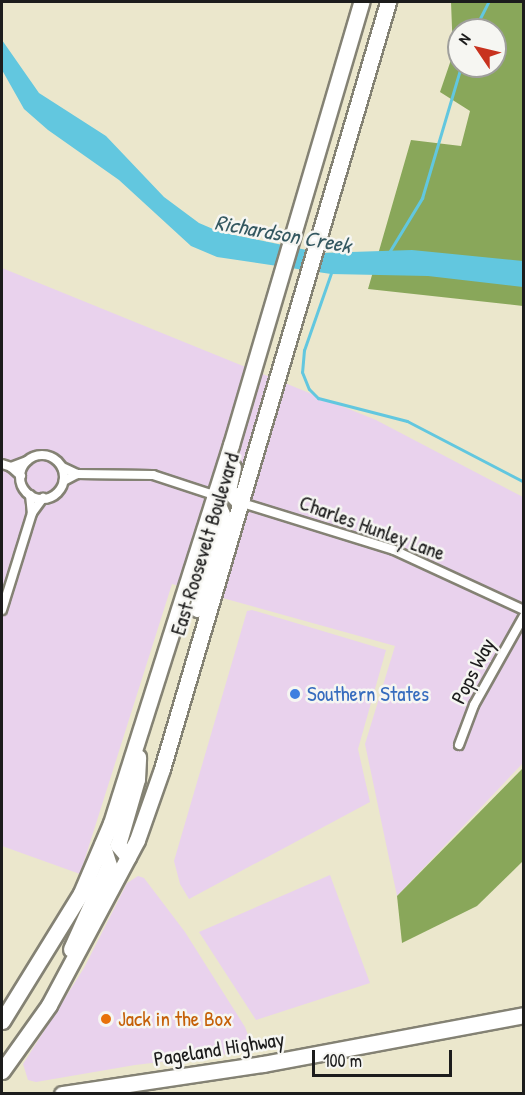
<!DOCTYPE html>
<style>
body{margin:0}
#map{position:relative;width:525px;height:1095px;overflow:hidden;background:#ebe7cc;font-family:"Patrick Hand",sans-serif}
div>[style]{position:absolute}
.built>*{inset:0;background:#e9d2ed}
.forest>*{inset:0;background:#89a75a}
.water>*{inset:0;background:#62c7df}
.stream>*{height:3px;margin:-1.5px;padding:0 1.5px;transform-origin:1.5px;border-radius:1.5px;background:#62c7df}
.roads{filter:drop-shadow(2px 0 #848274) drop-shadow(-2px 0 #848274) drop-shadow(0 2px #848274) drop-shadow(0 -2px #848274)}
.street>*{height:8px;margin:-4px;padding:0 4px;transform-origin:4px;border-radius:4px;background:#fff}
.street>.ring{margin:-4px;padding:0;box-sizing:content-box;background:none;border:8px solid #fff;border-radius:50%}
.highway>*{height:15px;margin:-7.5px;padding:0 7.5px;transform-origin:7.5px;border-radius:7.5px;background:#fff}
.dots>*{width:16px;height:16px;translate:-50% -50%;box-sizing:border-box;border:3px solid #f6f6f2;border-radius:50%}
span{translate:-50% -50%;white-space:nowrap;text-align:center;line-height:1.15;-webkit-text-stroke:5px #f6f6f2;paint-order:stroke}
.street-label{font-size:21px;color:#1c1c1c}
.shop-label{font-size:21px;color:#366cbe}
.left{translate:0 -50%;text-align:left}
.food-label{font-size:21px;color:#c56008}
.water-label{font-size:22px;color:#345860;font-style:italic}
.frame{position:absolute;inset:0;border:3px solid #1c1c1c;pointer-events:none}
.north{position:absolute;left:447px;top:18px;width:60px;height:60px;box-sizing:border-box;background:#f6f6f2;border:2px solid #9f9f9c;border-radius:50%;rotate:305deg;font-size:16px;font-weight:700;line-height:24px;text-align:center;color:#1c1c1c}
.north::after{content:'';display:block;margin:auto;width:21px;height:27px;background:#c8321e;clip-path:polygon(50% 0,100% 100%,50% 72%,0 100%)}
.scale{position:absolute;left:312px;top:1050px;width:140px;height:27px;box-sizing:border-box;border:3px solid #1c1c1c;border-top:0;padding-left:8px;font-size:18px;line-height:21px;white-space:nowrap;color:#1c1c1c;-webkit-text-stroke:4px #f6f6f2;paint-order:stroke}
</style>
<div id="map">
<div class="built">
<div style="clip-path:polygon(2px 268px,376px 420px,523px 497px,523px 763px,397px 896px,365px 744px,395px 646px,172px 584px,80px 874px,2px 846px)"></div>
<div style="clip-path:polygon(252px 610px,386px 650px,358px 749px,370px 802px,189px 899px,180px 884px,174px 861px,247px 611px)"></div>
<div style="clip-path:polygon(330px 875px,370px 983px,256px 1020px,199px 932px)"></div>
<div style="clip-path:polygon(138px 876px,144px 878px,185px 932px,245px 1027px,254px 1051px,135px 1065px,36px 1082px,28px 1080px,23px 1064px,84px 968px,127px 883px)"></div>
</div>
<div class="forest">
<div style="clip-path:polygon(evenodd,451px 2px,523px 2px,523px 306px,368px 289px,411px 140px,461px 146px,470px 111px,440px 92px,453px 54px,451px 2px,459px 30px,495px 30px,495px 66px,459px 66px,459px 30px)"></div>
<div style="clip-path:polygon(523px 768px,523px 861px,477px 906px,402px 943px,397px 896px)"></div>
</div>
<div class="water">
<div style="clip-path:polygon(2px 40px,39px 93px,106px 136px,164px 197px,199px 223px,220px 232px,321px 253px,412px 250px,523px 261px,523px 287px,428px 276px,331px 274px,217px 257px,191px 246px,119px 180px,48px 130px,24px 109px,2px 70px)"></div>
</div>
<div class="stream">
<div style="left:474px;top:30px;width:31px;rotate:-63deg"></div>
<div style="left:388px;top:254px;width:66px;rotate:-58.7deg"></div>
<div style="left:422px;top:198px;width:138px;rotate:-73.5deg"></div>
<div style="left:331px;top:273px;width:82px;rotate:109.3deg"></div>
<div style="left:304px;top:350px;width:22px;rotate:95deg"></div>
<div style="left:302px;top:372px;width:18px;rotate:68deg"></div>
<div style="left:309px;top:389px;width:13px;rotate:45deg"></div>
<div style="left:318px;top:398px;width:92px;rotate:14.5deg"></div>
<div style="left:407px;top:421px;width:132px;rotate:27.5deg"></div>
</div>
<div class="roads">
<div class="street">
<div class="ring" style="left:20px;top:455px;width:36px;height:36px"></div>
<div style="left:2px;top:464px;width:9px;rotate:18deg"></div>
<div style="left:62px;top:467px;width:17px;rotate:25deg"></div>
<div style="left:77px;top:474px;width:15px;rotate:152deg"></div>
<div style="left:77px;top:474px;width:76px;rotate:0.8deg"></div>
<div style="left:153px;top:475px;width:64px;rotate:18.2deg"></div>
<div style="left:21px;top:476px;width:13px;rotate:-138deg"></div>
<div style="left:11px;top:467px;width:17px;rotate:-21deg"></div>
<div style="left:30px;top:495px;width:18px;rotate:84deg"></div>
<div style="left:32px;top:513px;width:19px;rotate:-54deg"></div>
<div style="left:239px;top:502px;width:162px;rotate:17.2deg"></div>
<div style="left:394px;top:550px;width:143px;rotate:24.8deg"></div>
<div style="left:2px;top:610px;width:102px;rotate:-72.8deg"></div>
<div style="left:459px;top:745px;width:43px;rotate:-69.4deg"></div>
<div style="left:474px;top:705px;width:102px;rotate:-60.7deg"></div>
</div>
<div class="highway">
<div style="left:233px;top:467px;width:24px;rotate:102deg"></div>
<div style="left:228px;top:490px;width:16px;rotate:47deg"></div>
<div style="left:197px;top:609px;width:98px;rotate:-75.3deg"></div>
<div style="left:222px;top:514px;width:21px;rotate:-113deg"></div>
<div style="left:128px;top:857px;width:16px;rotate:-130deg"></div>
<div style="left:118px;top:845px;width:69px;rotate:-73.9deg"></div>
<div style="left:137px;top:779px;width:22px;rotate:-87deg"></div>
<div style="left:71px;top:949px;width:92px;rotate:-65.7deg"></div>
<div style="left:109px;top:865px;width:22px;rotate:-108deg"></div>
<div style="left:2px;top:1021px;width:150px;rotate:-58.3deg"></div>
<div style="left:81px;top:893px;width:76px;rotate:-66.8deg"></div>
<div style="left:111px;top:823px;width:397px;rotate:-72.4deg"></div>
<div style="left:231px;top:445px;width:462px;rotate:-73.6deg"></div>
<div style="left:2px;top:1071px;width:81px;rotate:-54.5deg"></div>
<div style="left:49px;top:1005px;width:187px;rotate:-61.9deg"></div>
<div style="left:137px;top:840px;width:75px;rotate:-70.6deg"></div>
<div style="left:162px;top:769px;width:800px;rotate:-73.58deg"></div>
<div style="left:62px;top:1094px;width:203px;rotate:-8.5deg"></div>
<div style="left:263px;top:1064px;width:266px;rotate:-10.6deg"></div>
</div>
</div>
<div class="dots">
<div style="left:295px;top:694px;background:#3f7fe0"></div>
<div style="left:106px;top:1019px;background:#e8710a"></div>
</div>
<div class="street-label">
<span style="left:372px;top:528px;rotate:20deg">Charles Hunley Lane</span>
<span style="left:205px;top:544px;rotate:-73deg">East Roosevelt Boulevard</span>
<span style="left:473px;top:671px;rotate:-63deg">Pops Way</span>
<span style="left:219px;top:1049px;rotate:-9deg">Pageland Highway</span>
</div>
<div class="shop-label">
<span class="left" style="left:307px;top:694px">Southern States</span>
</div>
<div class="food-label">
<span class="left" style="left:118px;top:1019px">Jack in the Box</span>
</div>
<div class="water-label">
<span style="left:283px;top:234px;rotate:10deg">Richardson Creek</span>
</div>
<div class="frame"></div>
<div class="north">N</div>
<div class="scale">100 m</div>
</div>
